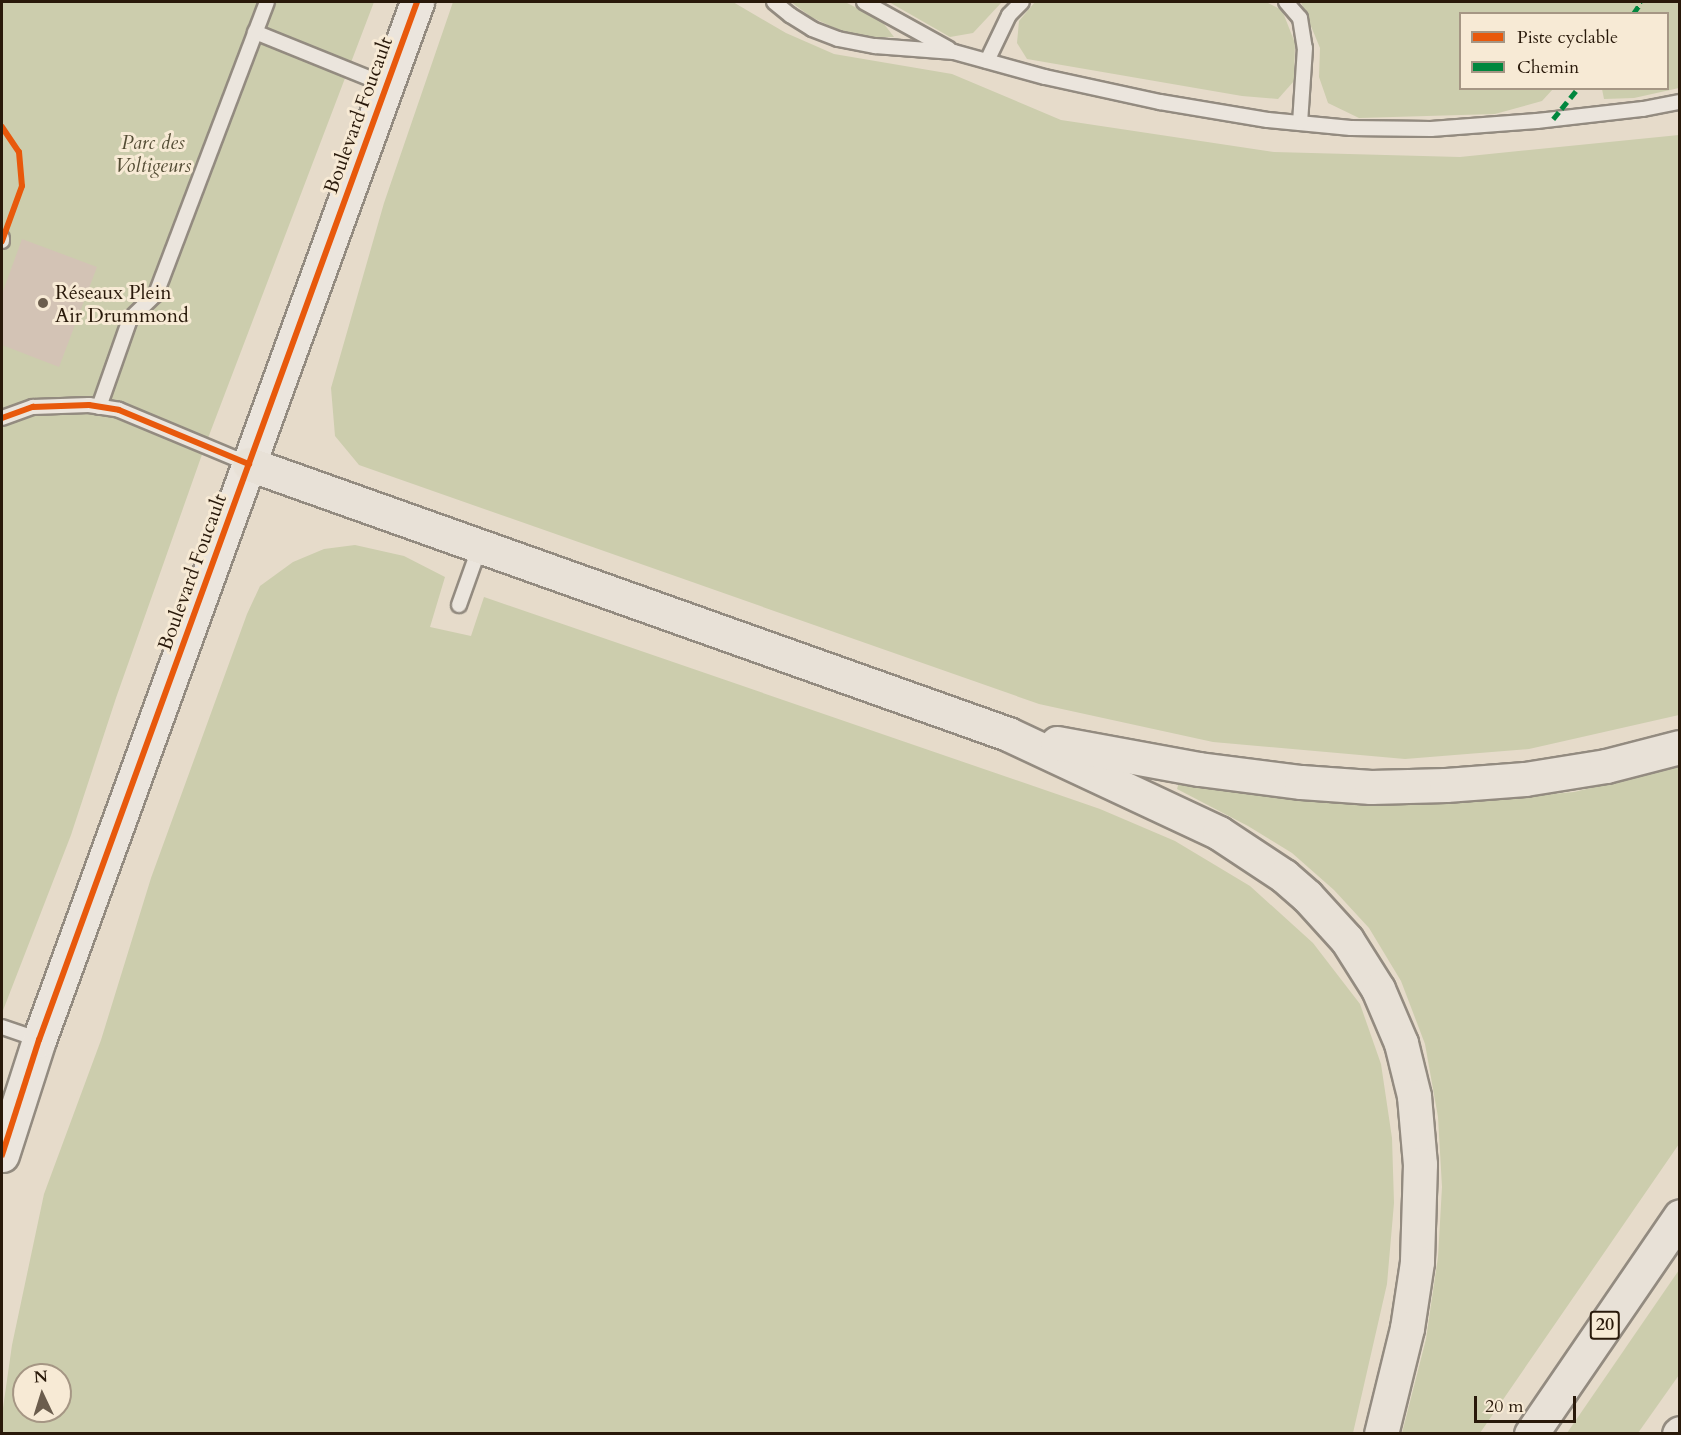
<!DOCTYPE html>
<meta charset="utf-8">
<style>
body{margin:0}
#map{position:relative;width:1681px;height:1435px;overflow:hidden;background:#e6dbca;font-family:Cardo,serif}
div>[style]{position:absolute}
.green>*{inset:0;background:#cccdad}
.building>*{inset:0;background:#d3c3b5}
.roads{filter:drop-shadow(2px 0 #938b80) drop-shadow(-2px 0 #938b80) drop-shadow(0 2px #938b80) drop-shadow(0 -2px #938b80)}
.service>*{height:14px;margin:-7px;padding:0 7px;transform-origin:7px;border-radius:7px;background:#ebe5dd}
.tertiary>*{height:33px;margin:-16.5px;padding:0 16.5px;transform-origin:16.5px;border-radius:16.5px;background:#ebe5dd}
.motorway>*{height:33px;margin:-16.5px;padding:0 16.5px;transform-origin:16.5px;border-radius:16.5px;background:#e8e1d7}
.quiet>*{height:4.5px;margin-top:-2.25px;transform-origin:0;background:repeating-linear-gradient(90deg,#00873e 0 9px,transparent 0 13.5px)}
.cycleway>*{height:6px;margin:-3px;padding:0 3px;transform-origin:3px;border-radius:3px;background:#e8590c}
.dots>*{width:16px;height:16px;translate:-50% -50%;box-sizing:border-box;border:3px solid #f7ead5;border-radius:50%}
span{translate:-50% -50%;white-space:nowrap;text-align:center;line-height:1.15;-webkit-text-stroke:6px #f7ead5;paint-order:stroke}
.shield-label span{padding:2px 4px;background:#f7ead5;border:2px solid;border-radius:4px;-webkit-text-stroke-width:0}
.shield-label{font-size:18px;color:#29190a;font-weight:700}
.street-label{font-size:20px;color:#29190a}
.park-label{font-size:20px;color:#534c34;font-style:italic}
.poi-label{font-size:20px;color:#29190a}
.left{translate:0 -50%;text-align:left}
.frame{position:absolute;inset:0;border:3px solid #29190a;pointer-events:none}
.legend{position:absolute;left:1459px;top:12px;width:210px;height:78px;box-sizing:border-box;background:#f7ead5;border:2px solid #a59684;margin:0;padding:8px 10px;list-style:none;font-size:18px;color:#29190a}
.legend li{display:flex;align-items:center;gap:12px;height:30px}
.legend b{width:30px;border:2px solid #a59684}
.north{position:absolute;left:12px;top:1363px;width:60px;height:60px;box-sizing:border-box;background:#f7ead5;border:2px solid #a59684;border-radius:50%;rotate:356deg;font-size:16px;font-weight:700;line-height:24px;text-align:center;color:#29190a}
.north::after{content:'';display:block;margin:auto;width:21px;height:27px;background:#6b5d4d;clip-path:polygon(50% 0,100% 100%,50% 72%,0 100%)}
.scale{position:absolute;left:1474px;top:1396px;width:102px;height:27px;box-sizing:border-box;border:3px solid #29190a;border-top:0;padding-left:8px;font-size:18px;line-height:21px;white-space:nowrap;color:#29190a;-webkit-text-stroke:4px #f7ead5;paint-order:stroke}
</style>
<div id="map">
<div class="green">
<div style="clip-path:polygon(2px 2px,374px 2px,205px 446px,116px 698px,71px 835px,2px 1013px)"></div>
<div style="clip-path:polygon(453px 2px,733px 2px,786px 33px,834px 54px,952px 74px,1061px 120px,1274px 152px,1460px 157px,1679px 135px,1679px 715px,1529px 749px,1405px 759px,1213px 742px,1039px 704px,359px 465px,335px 436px,331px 388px,384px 203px)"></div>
<div style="clip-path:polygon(791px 2px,845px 2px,881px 20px,894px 37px,868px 37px,839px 30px,811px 17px)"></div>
<div style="clip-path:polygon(889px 2px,1002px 2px,973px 33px,950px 37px)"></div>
<div style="clip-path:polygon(1035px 2px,1266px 2px,1282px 10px,1295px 43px,1294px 81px,1278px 99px,1242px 96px,1027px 59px,1017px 43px,1019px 21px)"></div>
<div style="clip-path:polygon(1301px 2px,1679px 2px,1679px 88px,1634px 98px,1604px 99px,1602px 89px,1668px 88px,1668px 14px,1460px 14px,1460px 88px,1553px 89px,1542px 101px,1495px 114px,1359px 118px,1328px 103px,1319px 77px,1320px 48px)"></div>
<div style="clip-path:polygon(evenodd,355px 545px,404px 556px,445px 577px,430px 627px,471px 636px,484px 597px,1100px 809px,1175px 841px,1250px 886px,1313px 943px,1360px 1004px,1381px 1064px,1392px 1138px,1394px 1203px,1387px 1284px,1353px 1433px,2px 1433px,2px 1415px,12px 1345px,44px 1194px,101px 1040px,151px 878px,247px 614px,260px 586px,293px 562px,324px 549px,355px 545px,24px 1375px,60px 1375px,60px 1411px,24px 1411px,24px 1375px)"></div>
<div style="clip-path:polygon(1679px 767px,1679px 1144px,1480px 1433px,1402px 1433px,1426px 1339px,1438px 1257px,1442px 1187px,1438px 1117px,1425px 1044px,1401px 981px,1369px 928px,1334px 890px,1292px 853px,1248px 826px,1177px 789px,1179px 782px,1248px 793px,1352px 803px,1470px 802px,1574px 792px)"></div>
<div style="clip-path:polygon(1679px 1270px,1679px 1375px,1638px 1433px,1567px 1433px)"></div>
</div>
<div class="building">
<div style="clip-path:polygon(22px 239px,97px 267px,59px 367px,2px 345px,2px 294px)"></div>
</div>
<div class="roads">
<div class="service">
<div style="left:774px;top:2px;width:21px;rotate:39deg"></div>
<div style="left:790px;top:15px;width:26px;rotate:32deg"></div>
<div style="left:812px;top:29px;width:28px;rotate:21deg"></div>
<div style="left:838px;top:39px;width:38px;rotate:11deg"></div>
<div style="left:875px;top:46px;width:79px;rotate:4.3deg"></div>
<div style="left:954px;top:52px;width:94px;rotate:15.4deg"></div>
<div style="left:1045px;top:77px;width:118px;rotate:12.3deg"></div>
<div style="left:1160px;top:102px;width:109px;rotate:9.5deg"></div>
<div style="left:1268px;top:120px;width:83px;rotate:5.5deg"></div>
<div style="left:1351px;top:128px;width:80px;rotate:0.7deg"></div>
<div style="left:1431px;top:129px;width:106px;rotate:-4.3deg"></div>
<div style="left:1537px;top:121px;width:107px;rotate:-6.5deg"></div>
<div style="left:1643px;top:109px;width:38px;rotate:-11deg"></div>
<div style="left:864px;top:2px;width:97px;rotate:28.9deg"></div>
<div style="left:1286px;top:2px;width:21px;rotate:49deg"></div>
<div style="left:1300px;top:18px;width:30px;rotate:81deg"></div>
<div style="left:1305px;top:48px;width:75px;rotate:93.8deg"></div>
<div style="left:255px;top:32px;width:141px;rotate:22deg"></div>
<div style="left:987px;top:61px;width:51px;rotate:-64.4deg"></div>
<div style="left:1009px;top:15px;width:18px;rotate:-45deg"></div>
<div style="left:2px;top:241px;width:3px;rotate:-90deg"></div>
<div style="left:99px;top:407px;width:93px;rotate:-70.6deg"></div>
<div style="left:130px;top:319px;width:36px;rotate:-44deg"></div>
<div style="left:156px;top:294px;width:312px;rotate:-69.2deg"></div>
<div style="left:2px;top:418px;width:33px;rotate:-20deg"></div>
<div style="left:33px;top:407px;width:56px;rotate:-2deg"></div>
<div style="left:89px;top:405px;width:30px;rotate:9deg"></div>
<div style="left:119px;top:410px;width:141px;rotate:22.6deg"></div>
<div style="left:459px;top:605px;width:63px;rotate:-70.4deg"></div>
<div style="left:2px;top:1027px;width:39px;rotate:19deg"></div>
</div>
<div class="tertiary">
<div style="left:2px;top:1155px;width:121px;rotate:-72.2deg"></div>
<div style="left:39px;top:1040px;width:1105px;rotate:-69.99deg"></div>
</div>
<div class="motorway">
<div style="left:249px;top:464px;width:806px;rotate:19.58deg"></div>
<div style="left:1008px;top:734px;width:233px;rotate:25.1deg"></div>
<div style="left:1219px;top:833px;width:78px;rotate:33.5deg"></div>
<div style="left:1284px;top:876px;width:30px;rotate:41deg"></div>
<div style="left:1307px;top:896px;width:59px;rotate:47.7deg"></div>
<div style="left:1347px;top:940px;width:58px;rotate:57.7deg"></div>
<div style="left:1378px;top:989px;width:59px;rotate:66.9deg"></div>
<div style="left:1401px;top:1043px;width:55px;rotate:76.2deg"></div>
<div style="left:1414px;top:1096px;width:68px;rotate:85deg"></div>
<div style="left:1420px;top:1164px;width:98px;rotate:91.8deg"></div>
<div style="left:1417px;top:1262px;width:67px;rotate:98.6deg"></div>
<div style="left:1407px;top:1328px;width:109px;rotate:103.8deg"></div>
<div style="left:1057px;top:743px;width:144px;rotate:10.4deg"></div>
<div style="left:1199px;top:769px;width:103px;rotate:7.3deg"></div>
<div style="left:1301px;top:782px;width:70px;rotate:4.1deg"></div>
<div style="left:1371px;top:787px;width:75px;rotate:-1.5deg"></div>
<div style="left:1446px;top:785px;width:79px;rotate:-4.3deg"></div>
<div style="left:1525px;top:779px;width:82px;rotate:-9.1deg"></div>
<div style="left:1606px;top:766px;width:76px;rotate:-14.4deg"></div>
<div style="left:1531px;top:1434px;width:264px;rotate:-55.6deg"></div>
<div style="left:1679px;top:1434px;width:1px;rotate:-45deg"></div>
</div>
</div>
<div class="quiet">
<div style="left:1633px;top:14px;width:14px;rotate:-56deg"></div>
<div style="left:1553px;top:119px;width:40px;rotate:-51deg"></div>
</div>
<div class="cycleway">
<div style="left:2px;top:127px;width:30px;rotate:56deg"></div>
<div style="left:19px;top:152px;width:34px;rotate:85deg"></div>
<div style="left:22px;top:186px;width:59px;rotate:110deg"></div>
<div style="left:2px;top:418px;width:33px;rotate:-20deg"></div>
<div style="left:33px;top:407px;width:56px;rotate:-2deg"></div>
<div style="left:89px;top:405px;width:30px;rotate:9deg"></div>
<div style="left:119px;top:410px;width:141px;rotate:22.6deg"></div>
<div style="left:2px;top:1155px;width:121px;rotate:-72.2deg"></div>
<div style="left:39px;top:1040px;width:1105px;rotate:-69.99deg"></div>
</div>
<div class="dots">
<div style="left:43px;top:303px;background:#6b5d4d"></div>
</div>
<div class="shield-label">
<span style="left:1605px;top:1325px">20</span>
</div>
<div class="street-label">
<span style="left:358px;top:115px;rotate:-70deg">Boulevard Foucault</span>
<span style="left:192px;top:572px;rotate:-70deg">Boulevard Foucault</span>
</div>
<div class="park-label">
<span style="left:153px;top:154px">Parc des<br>Voltigeurs</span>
</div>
<div class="poi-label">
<span class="left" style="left:55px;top:304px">Réseaux Plein<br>Air Drummond</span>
</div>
<div class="frame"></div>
<ul class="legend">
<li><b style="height:8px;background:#e8590c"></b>Piste cyclable</li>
<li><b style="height:8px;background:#00873e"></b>Chemin</li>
</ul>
<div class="north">N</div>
<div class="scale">20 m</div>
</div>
